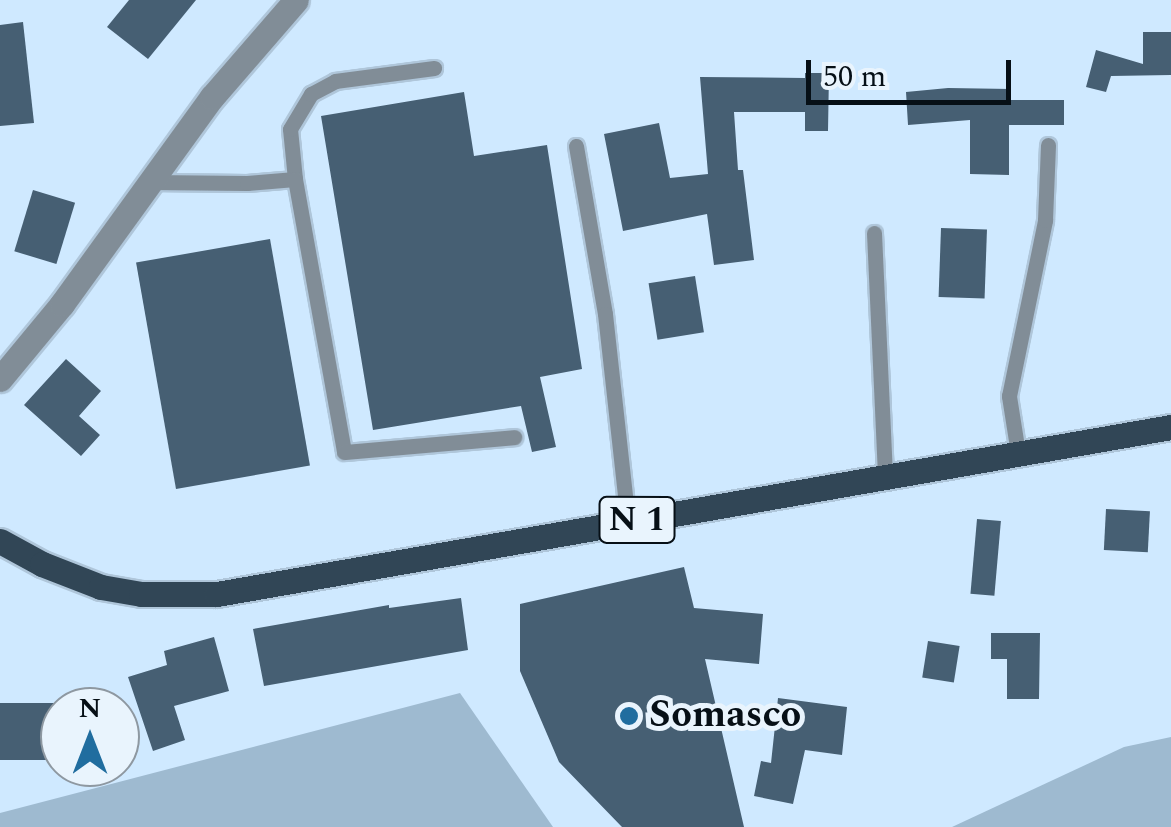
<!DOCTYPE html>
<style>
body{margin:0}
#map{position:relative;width:1171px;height:827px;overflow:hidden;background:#cfe9ff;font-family:Spectral,serif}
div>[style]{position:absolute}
.forest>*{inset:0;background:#9ebad0}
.building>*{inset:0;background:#465f73;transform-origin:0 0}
.roads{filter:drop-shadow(2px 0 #afc6da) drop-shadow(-2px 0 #afc6da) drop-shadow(0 2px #afc6da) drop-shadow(0 -2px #afc6da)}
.lane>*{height:15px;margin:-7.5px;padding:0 7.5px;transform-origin:7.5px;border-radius:7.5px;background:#818d97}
.street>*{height:25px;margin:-12.5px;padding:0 12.5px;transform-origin:12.5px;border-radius:12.5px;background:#818d97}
.primary>*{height:25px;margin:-12.5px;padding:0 12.5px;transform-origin:12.5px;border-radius:12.5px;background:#314656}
.dots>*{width:28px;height:28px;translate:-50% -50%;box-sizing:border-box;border:5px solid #e9f4fd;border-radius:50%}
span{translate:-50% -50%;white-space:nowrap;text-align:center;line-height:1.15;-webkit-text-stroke:10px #e9f4fd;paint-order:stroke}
.shield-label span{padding:2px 8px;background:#e9f4fd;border:2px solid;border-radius:8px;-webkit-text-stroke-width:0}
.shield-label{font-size:35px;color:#060f16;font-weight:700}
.poi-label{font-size:38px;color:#060f16;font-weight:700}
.left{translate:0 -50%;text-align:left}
.north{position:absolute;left:40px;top:687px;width:100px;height:100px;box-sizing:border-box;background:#e9f4fd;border:2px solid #8e98a1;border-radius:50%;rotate:0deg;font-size:28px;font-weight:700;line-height:40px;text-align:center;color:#060f16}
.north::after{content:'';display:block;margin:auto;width:35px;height:45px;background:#206d9f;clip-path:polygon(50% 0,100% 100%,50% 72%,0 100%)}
.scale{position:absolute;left:806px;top:60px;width:205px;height:45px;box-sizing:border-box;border:5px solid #060f16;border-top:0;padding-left:12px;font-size:30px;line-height:35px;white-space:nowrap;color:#060f16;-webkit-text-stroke:8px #e9f4fd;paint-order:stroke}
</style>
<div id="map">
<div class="forest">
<div style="clip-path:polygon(460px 693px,553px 827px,0 827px,0 813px)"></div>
<div style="clip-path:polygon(1171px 737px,1171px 827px,952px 827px,1124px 747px)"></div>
</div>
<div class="building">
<div style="clip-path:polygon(129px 0,196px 0,148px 59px,107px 27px)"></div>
<div style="clip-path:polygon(23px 22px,34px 123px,0 126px,0 25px)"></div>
<div style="clip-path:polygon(1143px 32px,1171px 32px,1171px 75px,1111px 76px,1106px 92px,1086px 87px,1096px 50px,1143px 64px)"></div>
<div style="clip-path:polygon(805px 73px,829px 73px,828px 131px,805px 131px,805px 112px,734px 112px,738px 170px,743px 170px,754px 260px,714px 265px,707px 214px,623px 231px,604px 134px,659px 123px,670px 178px,708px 174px,700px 77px,805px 78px)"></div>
<div style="clip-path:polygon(948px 88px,1011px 89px,1011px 100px,1064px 100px,1064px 125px,1009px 125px,1009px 175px,970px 174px,970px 120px,908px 125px,906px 92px)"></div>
<div style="clip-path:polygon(464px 92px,474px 156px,547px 145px,582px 369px,540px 377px,556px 447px,532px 452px,521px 406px,373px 430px,321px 116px)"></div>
<div style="left:33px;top:190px;width:44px;height:64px;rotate:17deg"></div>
<div style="left:941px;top:228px;width:46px;height:69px;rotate:2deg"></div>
<div style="left:270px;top:239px;width:230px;height:136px;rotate:80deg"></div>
<div style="left:695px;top:276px;width:57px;height:47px;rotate:81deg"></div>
<div style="clip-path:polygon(66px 359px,101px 391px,79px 416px,100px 435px,81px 456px,24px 405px)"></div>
<div style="left:1106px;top:509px;width:44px;height:41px;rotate:3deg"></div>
<div style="left:977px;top:519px;width:24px;height:75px;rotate:5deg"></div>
<div style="clip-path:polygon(684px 567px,694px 608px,763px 614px,759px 664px,705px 659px,744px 827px,622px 827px,559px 762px,520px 671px,520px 604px)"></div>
<div style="clip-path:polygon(461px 598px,468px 650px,264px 686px,253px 629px,389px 605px,389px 608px)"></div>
<div style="clip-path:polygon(991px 633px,1040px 633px,1039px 699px,1007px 699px,1007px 659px,991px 659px)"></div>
<div style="clip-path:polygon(214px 637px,229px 691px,174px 706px,185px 740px,153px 751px,128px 677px,167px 665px,164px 651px)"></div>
<div style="left:928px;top:641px;width:32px;height:37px;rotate:9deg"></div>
<div style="clip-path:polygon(778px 698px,847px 707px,842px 755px,805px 750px,793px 804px,754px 796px,761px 761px,771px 763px)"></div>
<div style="left:0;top:703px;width:60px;height:57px"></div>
</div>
<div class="roads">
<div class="lane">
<div style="left:576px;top:146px;width:170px;rotate:80.2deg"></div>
<div style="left:605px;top:314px;width:209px;rotate:83.7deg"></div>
<div style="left:295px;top:179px;width:50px;rotate:-95.7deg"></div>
<div style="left:290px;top:129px;width:41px;rotate:-59deg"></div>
<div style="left:311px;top:94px;width:27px;rotate:-28deg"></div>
<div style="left:335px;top:81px;width:100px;rotate:-7.5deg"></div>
<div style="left:149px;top:182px;width:98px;rotate:0.6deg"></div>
<div style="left:247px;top:183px;width:48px;rotate:-4.8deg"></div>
<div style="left:295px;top:179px;width:277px;rotate:79.8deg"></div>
<div style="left:344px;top:452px;width:171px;rotate:-5deg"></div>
<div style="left:874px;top:233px;width:244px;rotate:87.4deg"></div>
<div style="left:1018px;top:453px;width:58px;rotate:-99deg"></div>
<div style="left:1009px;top:396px;width:180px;rotate:-78.4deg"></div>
<div style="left:1045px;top:220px;width:75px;rotate:-87.7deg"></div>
</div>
<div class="street">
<div style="left:0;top:379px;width:97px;rotate:-50.4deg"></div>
<div style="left:62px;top:304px;width:256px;rotate:-54.1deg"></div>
<div style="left:212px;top:97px;width:128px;rotate:-49.1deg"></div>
</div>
<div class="primary">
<div style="left:0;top:541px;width:48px;rotate:28.7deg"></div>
<div style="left:42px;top:564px;width:63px;rotate:21.3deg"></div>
<div style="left:101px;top:587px;width:41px;rotate:9.9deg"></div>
<div style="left:141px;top:594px;width:76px"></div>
<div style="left:217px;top:594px;width:969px;rotate:-9.93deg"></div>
</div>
</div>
<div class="dots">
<div style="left:629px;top:716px;background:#206d9f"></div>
</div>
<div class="shield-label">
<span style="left:637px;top:520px">N 1</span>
</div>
<div class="poi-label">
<span class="left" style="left:649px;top:716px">Somasco</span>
</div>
<div class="north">N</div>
<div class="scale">50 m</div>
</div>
